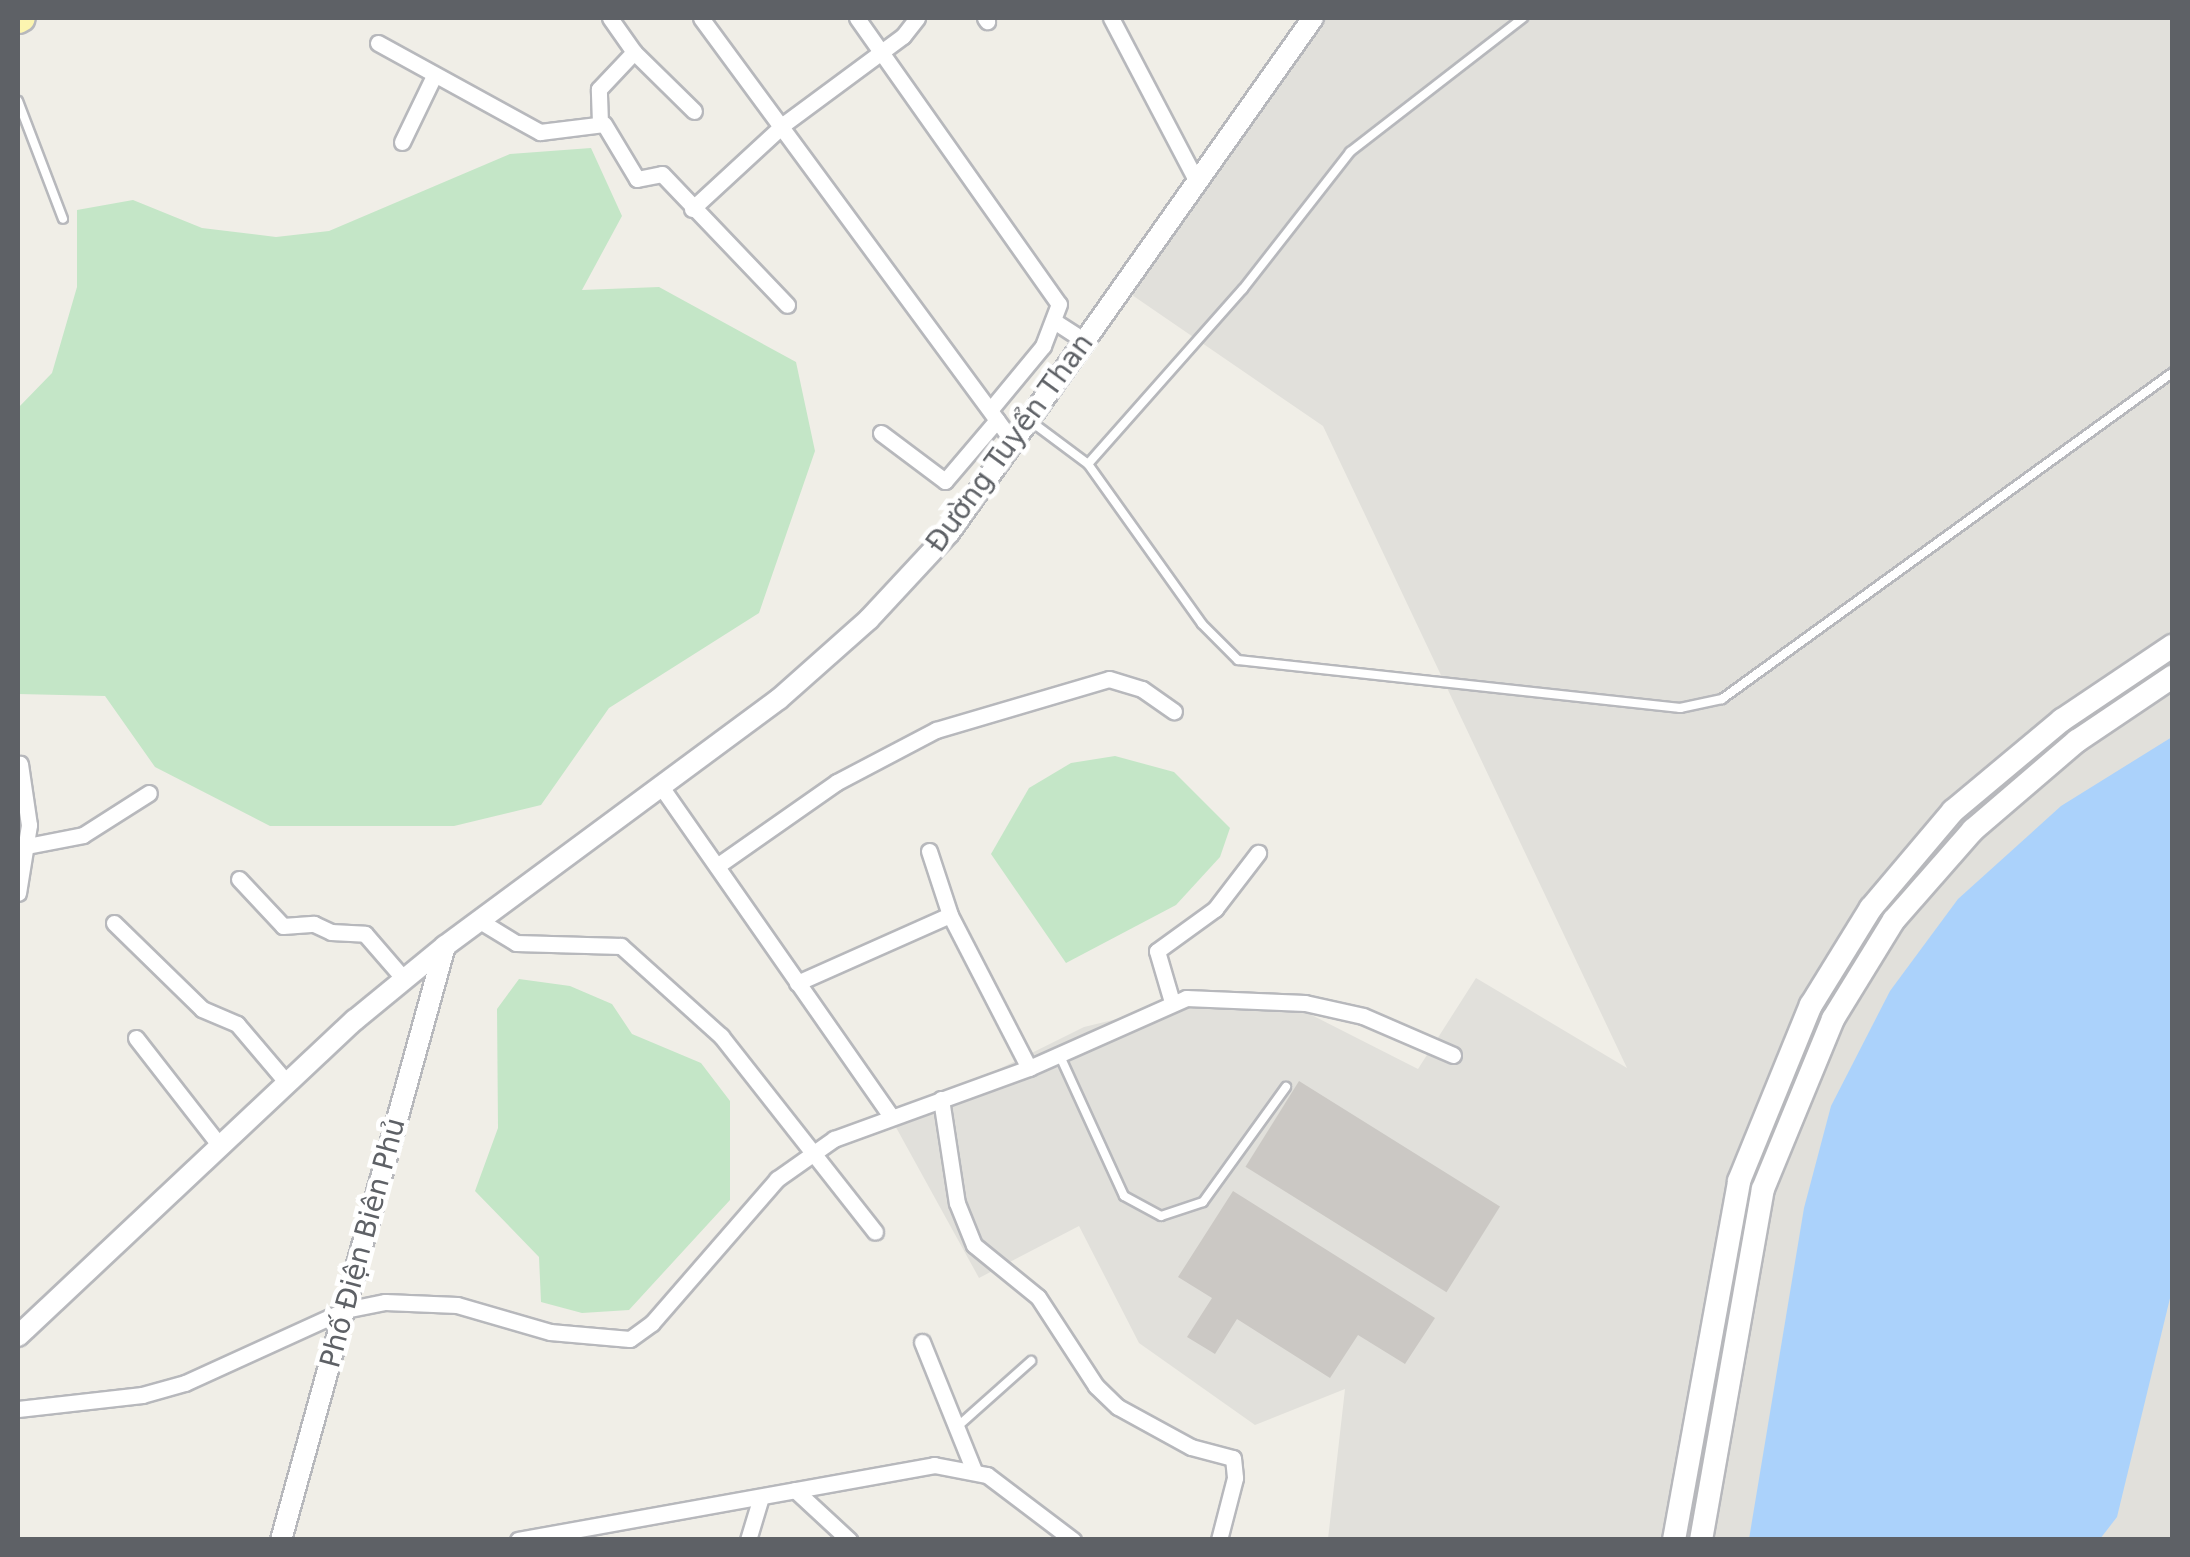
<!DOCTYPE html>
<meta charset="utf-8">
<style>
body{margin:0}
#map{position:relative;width:2190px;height:1557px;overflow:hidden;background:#f0eee7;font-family:"DejaVu Sans",sans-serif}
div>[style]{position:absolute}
.industrial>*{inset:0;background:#e1e0db}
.green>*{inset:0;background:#c4e6c7}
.water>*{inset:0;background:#abd2fb}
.building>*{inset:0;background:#cbc8c4;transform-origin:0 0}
.roads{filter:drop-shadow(2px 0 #b7b8bc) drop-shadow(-2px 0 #b7b8bc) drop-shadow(0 2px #b7b8bc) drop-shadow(0 -2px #b7b8bc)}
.service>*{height:8px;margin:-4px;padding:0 4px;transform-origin:4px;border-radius:4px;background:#fff}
.minor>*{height:15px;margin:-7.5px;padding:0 7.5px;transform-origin:7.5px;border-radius:7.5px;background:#fff}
.tertiary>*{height:20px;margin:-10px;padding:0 10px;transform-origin:10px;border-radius:10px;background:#fff}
.secondary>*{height:22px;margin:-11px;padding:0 11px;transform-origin:11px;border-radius:11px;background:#fff}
.primary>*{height:25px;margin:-12.5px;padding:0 12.5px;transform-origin:12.5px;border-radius:12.5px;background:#fcf5b0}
span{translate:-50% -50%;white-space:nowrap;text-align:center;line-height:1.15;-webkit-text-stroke:9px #fff;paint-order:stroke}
.street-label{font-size:28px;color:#5e6166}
.frame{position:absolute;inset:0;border:20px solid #5e6166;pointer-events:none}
</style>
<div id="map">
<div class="industrial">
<div style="clip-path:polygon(1322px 18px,2172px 18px,2172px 1539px,1328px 1539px,1345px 1389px,1255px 1425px,1139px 1343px,1079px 1226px,979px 1278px,887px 1111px,993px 1072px,1084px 1027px,1187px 1002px,1286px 1002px,1418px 1069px,1476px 978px,1627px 1068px,1323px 426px,1132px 295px)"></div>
</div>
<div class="green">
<div style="clip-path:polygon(591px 148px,622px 216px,582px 290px,659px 287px,796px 362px,815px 451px,759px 613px,609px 708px,541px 805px,454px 826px,270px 826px,155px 767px,105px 696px,18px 694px,18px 408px,52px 373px,77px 287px,77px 210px,133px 200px,202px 228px,276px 237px,329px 231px,510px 154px)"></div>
<div style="clip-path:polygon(1115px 756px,1174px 772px,1230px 828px,1220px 857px,1176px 905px,1066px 963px,991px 854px,1029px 788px,1071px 763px)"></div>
<div style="clip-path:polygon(519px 979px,570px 986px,612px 1004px,632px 1034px,701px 1063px,730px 1101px,730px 1200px,629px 1310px,582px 1313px,541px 1302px,539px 1257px,475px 1191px,498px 1128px,497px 1009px)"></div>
</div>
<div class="water">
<div style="clip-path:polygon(2172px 737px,2172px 1290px,2117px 1517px,2100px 1539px,1749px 1539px,1804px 1208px,1831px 1106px,1890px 991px,1958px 899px,2061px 806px)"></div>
</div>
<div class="building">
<div style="left:1299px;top:1081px;width:237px;height:101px;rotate:32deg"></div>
<div style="clip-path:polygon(1233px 1191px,1435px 1318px,1405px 1364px,1358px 1335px,1330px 1378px,1237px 1319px,1215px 1354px,1187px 1337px,1212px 1298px,1178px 1277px)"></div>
</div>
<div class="roads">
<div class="service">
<div style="left:18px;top:101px;width:126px;rotate:69.1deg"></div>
<div style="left:1029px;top:420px;width:74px;rotate:36.7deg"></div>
<div style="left:1088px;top:464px;width:234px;rotate:-48.5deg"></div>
<div style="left:1243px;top:289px;width:174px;rotate:-52deg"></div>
<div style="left:1350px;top:152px;width:219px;rotate:-37.8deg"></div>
<div style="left:1088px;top:464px;width:196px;rotate:54.5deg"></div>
<div style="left:1202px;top:624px;width:51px;rotate:45deg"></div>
<div style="left:1238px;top:660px;width:445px;rotate:6.2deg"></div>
<div style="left:1680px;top:708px;width:43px;rotate:-12.1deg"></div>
<div style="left:1722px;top:699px;width:556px;rotate:-35.92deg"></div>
<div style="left:1059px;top:1054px;width:156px;rotate:65.4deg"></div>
<div style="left:1124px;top:1196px;width:42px;rotate:28.4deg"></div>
<div style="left:1161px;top:1216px;width:44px;rotate:-18.4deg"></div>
<div style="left:1203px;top:1202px;width:142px;rotate:-54.2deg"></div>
<div style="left:958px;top:1426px;width:98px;rotate:-41.7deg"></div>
</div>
<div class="minor">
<div style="left:610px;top:18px;width:42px;rotate:54.8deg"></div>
<div style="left:634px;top:52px;width:84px;rotate:44.5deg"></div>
<div style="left:701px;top:18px;width:526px;rotate:53.65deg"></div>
<div style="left:857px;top:18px;width:350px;rotate:54.8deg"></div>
<div style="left:1059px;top:304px;width:45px;rotate:110.9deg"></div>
<div style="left:1043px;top:346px;width:83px;rotate:129.6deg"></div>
<div style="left:985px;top:18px;width:4px;rotate:56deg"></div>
<div style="left:1111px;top:18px;width:185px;rotate:62.3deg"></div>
<div style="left:378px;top:43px;width:185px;rotate:28.8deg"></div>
<div style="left:540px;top:132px;width:64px;rotate:-7.1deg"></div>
<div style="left:604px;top:124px;width:64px;rotate:59deg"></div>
<div style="left:637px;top:179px;width:25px;rotate:-11deg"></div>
<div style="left:662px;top:174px;width:181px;rotate:46.3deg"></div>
<div style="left:600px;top:123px;width:34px;rotate:-92deg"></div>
<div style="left:599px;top:89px;width:51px;rotate:-46.6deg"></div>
<div style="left:402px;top:142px;width:71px;rotate:-64.2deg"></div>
<div style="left:692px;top:209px;width:125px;rotate:-42.7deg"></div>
<div style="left:784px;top:124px;width:148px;rotate:-36.5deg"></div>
<div style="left:903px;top:36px;width:23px;rotate:-52deg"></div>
<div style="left:1054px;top:321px;width:37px;rotate:33deg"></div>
<div style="left:881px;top:433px;width:80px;rotate:36.9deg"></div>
<div style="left:945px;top:481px;width:80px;rotate:-49.6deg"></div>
<div style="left:662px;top:788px;width:397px;rotate:55.1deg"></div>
<div style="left:27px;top:846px;width:57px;rotate:-11.1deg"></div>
<div style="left:83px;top:835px;width:78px;rotate:-32.5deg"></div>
<div style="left:929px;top:851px;width:67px;rotate:71.8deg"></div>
<div style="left:717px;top:866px;width:146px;rotate:-35deg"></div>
<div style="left:837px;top:782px;width:112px;rotate:-27.7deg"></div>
<div style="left:936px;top:730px;width:180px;rotate:-16.4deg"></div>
<div style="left:1109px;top:679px;width:34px;rotate:17deg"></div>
<div style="left:1142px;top:689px;width:39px;rotate:35deg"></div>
<div style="left:239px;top:879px;width:64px;rotate:46.9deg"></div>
<div style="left:283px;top:926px;width:31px;rotate:-4deg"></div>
<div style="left:314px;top:924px;width:19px;rotate:25deg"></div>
<div style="left:331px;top:932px;width:34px;rotate:3deg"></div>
<div style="left:365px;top:934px;width:60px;rotate:49.1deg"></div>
<div style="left:18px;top:893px;width:69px;rotate:-80.8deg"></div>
<div style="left:29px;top:825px;width:62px;rotate:-98.4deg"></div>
<div style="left:480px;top:921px;width:42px;rotate:31.4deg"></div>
<div style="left:516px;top:943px;width:105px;rotate:1.6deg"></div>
<div style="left:621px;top:946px;width:135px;rotate:42deg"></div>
<div style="left:721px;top:1036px;width:249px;rotate:51.8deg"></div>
<div style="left:114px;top:923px;width:123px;rotate:44.3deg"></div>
<div style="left:202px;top:1009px;width:38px;rotate:23deg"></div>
<div style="left:237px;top:1024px;width:77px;rotate:49.7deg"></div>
<div style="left:797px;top:983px;width:167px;rotate:-24deg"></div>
<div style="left:950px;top:915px;width:172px;rotate:62.7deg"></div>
<div style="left:1172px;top:1002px;width:53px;rotate:-106.4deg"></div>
<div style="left:1157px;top:951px;width:72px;rotate:-35.9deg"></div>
<div style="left:1215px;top:909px;width:71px;rotate:-52.5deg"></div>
<div style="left:136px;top:1038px;width:137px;rotate:52.1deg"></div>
<div style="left:941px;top:1099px;width:105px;rotate:81.3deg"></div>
<div style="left:957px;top:1203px;width:45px;rotate:68deg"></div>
<div style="left:974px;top:1245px;width:82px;rotate:39.1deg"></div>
<div style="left:1038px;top:1297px;width:106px;rotate:56.9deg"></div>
<div style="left:1096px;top:1386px;width:30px;rotate:44deg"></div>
<div style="left:1118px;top:1407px;width:83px;rotate:28.7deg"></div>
<div style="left:1191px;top:1447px;width:43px;rotate:14.7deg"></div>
<div style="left:1233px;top:1458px;width:20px;rotate:84deg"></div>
<div style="left:1235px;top:1478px;width:64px;rotate:104.5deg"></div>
<div style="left:922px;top:1342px;width:139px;rotate:68deg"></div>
<div style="left:18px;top:1409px;width:125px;rotate:-6.4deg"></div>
<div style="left:142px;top:1395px;width:45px;rotate:-15.6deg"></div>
<div style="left:185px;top:1383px;width:176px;rotate:-24.5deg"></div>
<div style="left:345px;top:1310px;width:41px;rotate:-11.3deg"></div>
<div style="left:385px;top:1302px;width:72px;rotate:2.4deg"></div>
<div style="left:457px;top:1305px;width:97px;rotate:16.2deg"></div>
<div style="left:550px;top:1332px;width:80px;rotate:5deg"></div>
<div style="left:630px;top:1339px;width:27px;rotate:-36deg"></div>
<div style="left:652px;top:1323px;width:191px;rotate:-49deg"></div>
<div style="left:777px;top:1179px;width:70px;rotate:-35.1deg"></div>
<div style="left:834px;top:1139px;width:208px;rotate:-20deg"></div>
<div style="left:1029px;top:1068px;width:172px;rotate:-24deg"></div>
<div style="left:1186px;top:998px;width:119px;rotate:2.4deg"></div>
<div style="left:1305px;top:1003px;width:59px;rotate:12.6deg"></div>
<div style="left:1363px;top:1016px;width:98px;rotate:23.4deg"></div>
<div style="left:795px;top:1490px;width:74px;rotate:42.8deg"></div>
<div style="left:518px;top:1540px;width:423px;rotate:-10.2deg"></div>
<div style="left:934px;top:1465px;width:54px;rotate:10.7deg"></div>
<div style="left:987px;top:1475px;width:108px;rotate:37.1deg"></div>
<div style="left:748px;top:1540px;width:45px;rotate:-73.2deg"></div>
</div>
<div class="tertiary">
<div style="left:18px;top:1336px;width:462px;rotate:-43.2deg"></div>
<div style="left:355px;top:1020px;width:117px;rotate:-39.4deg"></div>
<div style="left:445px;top:946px;width:415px;rotate:-36.5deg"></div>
<div style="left:779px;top:699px;width:120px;rotate:-41.6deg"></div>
<div style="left:869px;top:619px;width:117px;rotate:-47.1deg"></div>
<div style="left:949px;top:533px;width:631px;rotate:-54.75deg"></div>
<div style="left:281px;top:1540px;width:616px;rotate:-74.57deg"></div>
</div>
<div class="secondary">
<div style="left:1674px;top:1540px;width:365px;rotate:-79.7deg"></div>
<div style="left:1739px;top:1181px;width:190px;rotate:-67.8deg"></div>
<div style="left:1811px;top:1005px;width:114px;rotate:-58.3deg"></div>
<div style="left:1871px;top:908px;width:127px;rotate:-49.8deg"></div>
<div style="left:1953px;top:811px;width:142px;rotate:-39.9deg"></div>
<div style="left:2062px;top:720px;width:133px;rotate:-33.9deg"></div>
<div style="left:1701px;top:1540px;width:356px;rotate:-80deg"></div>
<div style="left:1763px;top:1189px;width:184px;rotate:-67.6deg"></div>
<div style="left:1833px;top:1019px;width:116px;rotate:-58.4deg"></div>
<div style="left:1894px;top:920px;width:120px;rotate:-48.7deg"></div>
<div style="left:1973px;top:830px;width:137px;rotate:-40.6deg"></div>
<div style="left:2077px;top:741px;width:115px;rotate:-34deg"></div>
</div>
<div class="primary">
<div style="left:18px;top:20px;width:4px;rotate:-27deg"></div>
</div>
</div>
<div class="street-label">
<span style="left:1010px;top:443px;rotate:-54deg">Đường Tuyển Than</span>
<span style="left:363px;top:1243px;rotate:-75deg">Phố Điện Biên Phủ</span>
</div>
<div class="frame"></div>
</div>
